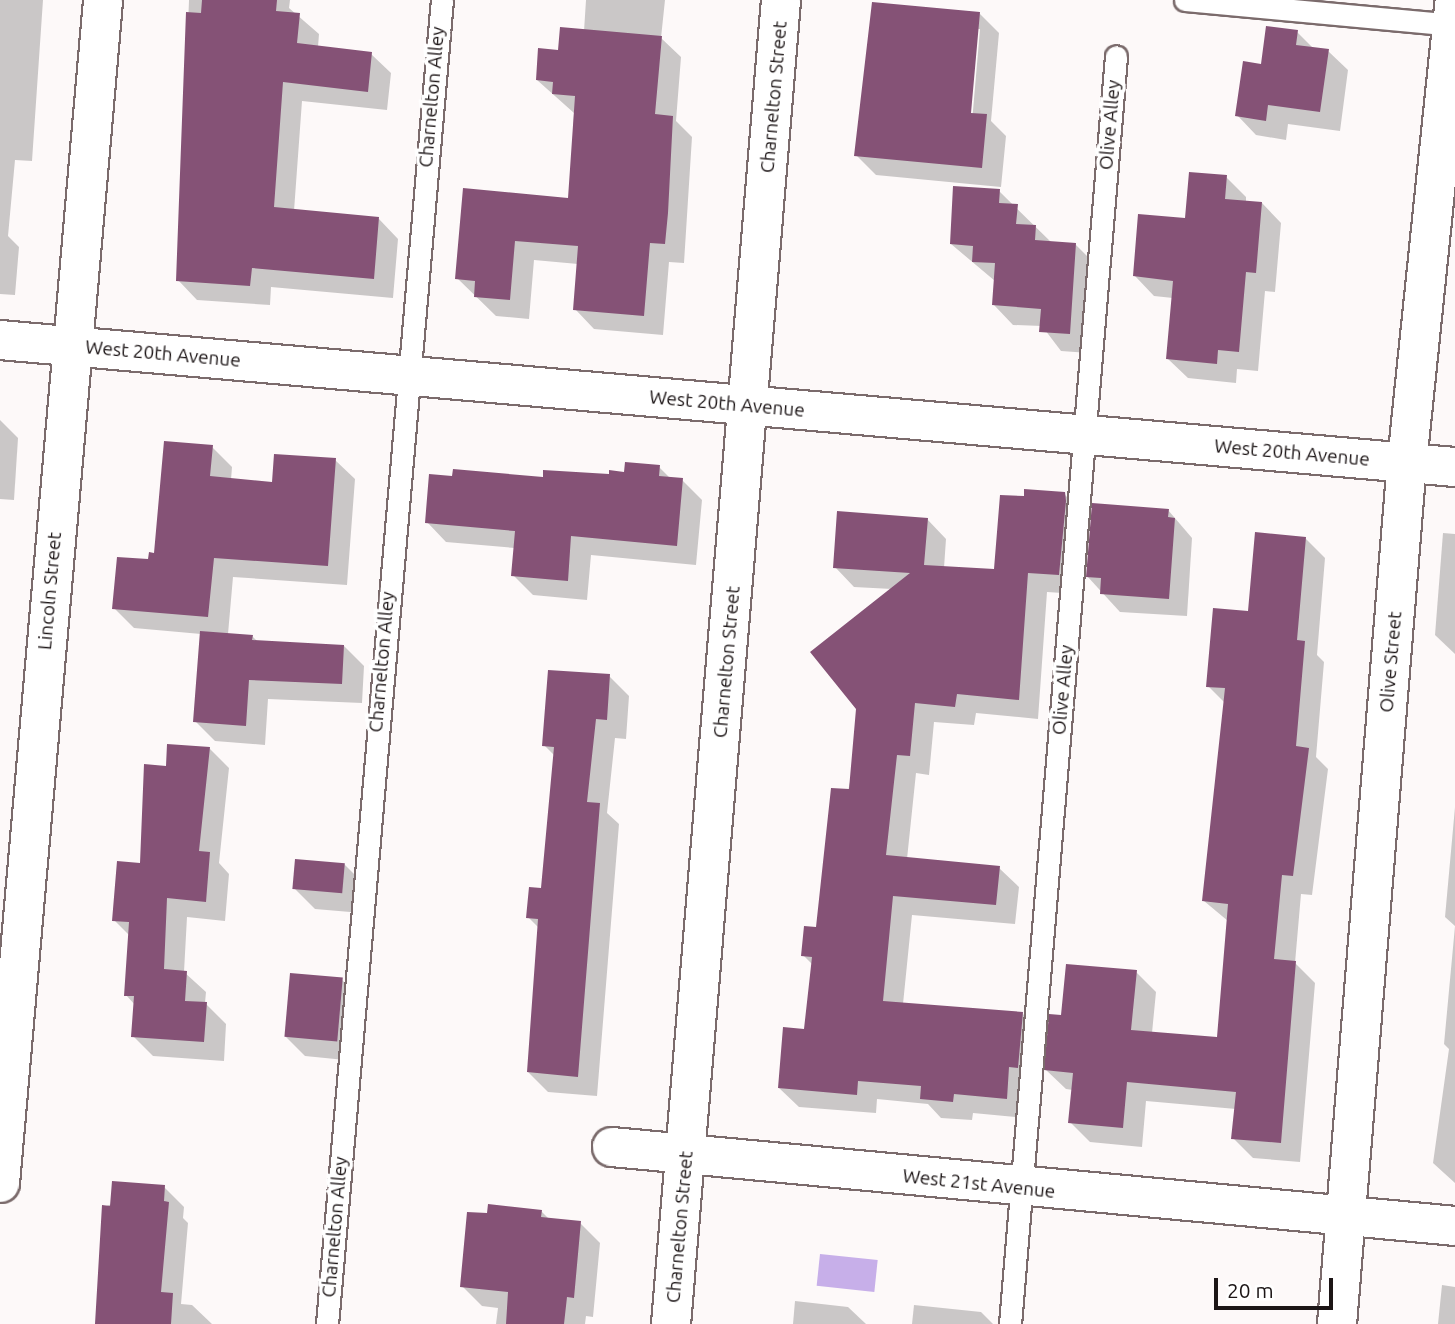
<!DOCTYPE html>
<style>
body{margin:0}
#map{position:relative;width:1455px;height:1324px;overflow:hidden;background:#fdf9f9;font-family:Ubuntu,sans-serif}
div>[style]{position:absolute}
.water>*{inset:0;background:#c7afe9;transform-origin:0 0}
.shadow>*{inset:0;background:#0003}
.building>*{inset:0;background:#855276;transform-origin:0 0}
.roads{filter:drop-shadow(2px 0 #7b6b6c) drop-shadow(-2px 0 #7b6b6c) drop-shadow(0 2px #7b6b6c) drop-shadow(0 -2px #7b6b6c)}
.service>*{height:21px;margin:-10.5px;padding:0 10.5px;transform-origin:10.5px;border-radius:10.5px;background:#fff}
.minor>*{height:38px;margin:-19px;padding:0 19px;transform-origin:19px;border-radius:19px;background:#fff}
span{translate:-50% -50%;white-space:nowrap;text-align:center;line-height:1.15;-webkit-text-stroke:7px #fff;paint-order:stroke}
.street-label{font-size:19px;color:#1c1516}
.scale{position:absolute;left:1214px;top:1278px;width:119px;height:32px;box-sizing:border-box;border:4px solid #1c1516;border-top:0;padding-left:9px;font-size:21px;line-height:24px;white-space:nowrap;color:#1c1516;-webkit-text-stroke:5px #fff;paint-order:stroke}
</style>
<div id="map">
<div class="water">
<div style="left:820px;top:1254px;width:58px;height:32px;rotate:6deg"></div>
</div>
<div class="shadow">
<div style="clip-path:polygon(0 0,43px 0,32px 161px,15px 160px,8px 236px,19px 247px,15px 295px,0 294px)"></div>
<div style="clip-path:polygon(189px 0,290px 0,289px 8px,319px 34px,318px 47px,371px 54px,391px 73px,387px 110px,302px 101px,294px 211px,379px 219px,398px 239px,393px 298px,271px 287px,270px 305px,197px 300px,178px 280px)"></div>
<div style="clip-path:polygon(586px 0,665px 0,661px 38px,681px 57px,676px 121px,692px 137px,684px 263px,669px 262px,663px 335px,594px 329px,575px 309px,578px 264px,534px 260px,529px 319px,496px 316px,457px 278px,570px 200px,574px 113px,537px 80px,584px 31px)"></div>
<div style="clip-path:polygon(evenodd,979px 13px,999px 33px,991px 121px,1006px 136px,1001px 187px,876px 175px,856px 155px,979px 13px,977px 29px,980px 29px,972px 122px,969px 122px,977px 29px)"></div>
<div style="clip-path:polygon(1297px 32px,1314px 49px,1328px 51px,1348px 70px,1340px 131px,1288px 124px,1286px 140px,1256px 135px,1237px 115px,1262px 66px)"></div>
<div style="clip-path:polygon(1226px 177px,1246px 197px,1246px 202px,1262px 203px,1281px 223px,1275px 292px,1265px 291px,1258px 371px,1237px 369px,1236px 383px,1188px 378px,1168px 359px,1173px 298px,1154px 296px,1135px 276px)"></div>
<div style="clip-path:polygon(999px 191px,1052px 243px,1075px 244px,1095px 264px,1089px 353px,1061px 351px,1042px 326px,1013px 325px,994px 305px,995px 281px,951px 244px)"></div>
<div style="clip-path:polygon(0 420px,18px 438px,14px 500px,0 499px)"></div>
<div style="clip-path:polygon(212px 447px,232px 467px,231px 480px,274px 484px,335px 460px,355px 479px,347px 585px,233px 577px,228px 634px,252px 636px,258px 642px,344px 646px,364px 666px,362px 703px,268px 699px,265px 745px,215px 741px,195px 721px,201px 634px,134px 628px,114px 608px,156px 555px)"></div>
<div style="clip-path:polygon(659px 467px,671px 479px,682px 480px,702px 500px,696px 565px,591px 555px,587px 600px,533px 595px,513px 575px,515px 548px,446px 542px,427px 522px,544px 479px,610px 476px)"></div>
<div style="clip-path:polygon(1064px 494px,1084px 514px,1078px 594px,1047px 592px,1038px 719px,976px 713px,974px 725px,934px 722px,929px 775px,916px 773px,907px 859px,999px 868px,1019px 887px,1015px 924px,912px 915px,903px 1004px,1022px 1013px,1042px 1033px,1026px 1118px,973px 1113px,972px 1120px,941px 1118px,928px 1104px,877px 1099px,876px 1113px,799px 1107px,779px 1088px,806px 1031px,813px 965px,803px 955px,818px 929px,892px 589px,854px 587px,835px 567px,927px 519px,946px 539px,944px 568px,995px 571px,1025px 498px)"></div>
<div style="clip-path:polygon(1168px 510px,1192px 538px,1187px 616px,1120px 612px,1087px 576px)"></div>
<div style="clip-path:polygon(1443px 533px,1455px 534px,1455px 654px,1435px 635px)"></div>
<div style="clip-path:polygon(1305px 538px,1325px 558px,1317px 655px,1324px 662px,1316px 757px,1328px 769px,1312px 895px,1301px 894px,1295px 963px,1315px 983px,1300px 1162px,1253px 1158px,1233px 1138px,1236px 1109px,1146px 1101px,1142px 1147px,1090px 1142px,1070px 1122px,1073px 1090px,1066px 1089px,1046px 1070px,1063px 1017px,1136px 972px,1156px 992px,1152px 1033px,1218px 1039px,1228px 921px,1204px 901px,1225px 703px,1208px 686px,1249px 613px)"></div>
<div style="clip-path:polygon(609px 676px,629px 696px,626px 739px,615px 738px,607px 813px,619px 824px,597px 1096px,548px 1092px,528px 1072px,539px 928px,528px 917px,542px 890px,555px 756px,544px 745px)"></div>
<div style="clip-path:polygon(209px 748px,229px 768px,219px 863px,229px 874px,225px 921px,187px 917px,184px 972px,206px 992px,205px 1003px,226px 1024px,224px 1061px,153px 1056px,133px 1036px,135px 1005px,126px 995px,130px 936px,114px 920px,141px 865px,167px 768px)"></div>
<div style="clip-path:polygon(1455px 807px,1455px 1183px,1433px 1163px,1449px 1049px,1444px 1044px,1455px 926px,1445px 917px)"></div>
<div style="clip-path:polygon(344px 864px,364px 884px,362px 913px,315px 909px,295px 889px)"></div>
<div style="clip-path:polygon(342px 980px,362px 1000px,355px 1061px,305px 1056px,285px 1036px)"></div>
<div style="clip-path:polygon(164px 1187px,184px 1207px,183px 1218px,188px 1223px,181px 1304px,192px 1305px,212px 1324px,97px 1324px,103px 1207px)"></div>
<div style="clip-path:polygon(541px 1211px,549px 1219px,580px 1223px,600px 1243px,593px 1317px,586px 1316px,585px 1324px,496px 1324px,498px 1308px,482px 1306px,462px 1286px)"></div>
<div style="clip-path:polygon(1442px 1285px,1455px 1287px,1455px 1324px,1438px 1324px)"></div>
<div style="clip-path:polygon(795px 1301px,848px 1307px,866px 1324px,793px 1324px)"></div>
<div style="clip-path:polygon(914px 1305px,981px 1312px,993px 1324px,912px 1324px)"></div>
</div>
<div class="building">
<div style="clip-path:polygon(202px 0,277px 0,276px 11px,300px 13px,297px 43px,372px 52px,368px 92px,283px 82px,274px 207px,379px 217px,374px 279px,252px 268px,250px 286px,176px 281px,186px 12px,201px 13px)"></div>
<div style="clip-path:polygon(872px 2px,980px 12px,971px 113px,987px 114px,982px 168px,854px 156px)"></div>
<div style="clip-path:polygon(1266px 26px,1298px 30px,1296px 45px,1329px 49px,1320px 112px,1268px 105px,1266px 121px,1235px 116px,1243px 61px,1261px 64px)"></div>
<div style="clip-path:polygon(560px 27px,662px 36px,655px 114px,673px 116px,668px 213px,665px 244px,650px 243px,644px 316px,573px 310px,578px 246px,515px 241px,510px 300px,474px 297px,475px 281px,455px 279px,463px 188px,568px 198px,575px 96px,552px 94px,553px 82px,536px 80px,538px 48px,558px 50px)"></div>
<div style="clip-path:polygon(1189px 172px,1227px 175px,1225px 199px,1262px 202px,1256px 273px,1246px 272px,1239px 352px,1218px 350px,1217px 364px,1166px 359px,1173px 281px,1133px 276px,1138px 214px,1185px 218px)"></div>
<div style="clip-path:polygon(953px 186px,1000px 189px,999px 203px,1018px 204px,1016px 224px,1036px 225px,1035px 240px,1076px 243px,1070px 334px,1039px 332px,1041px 309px,992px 305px,995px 263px,972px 262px,973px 246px,950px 244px)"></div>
<div style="clip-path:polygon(164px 441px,213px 445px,210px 476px,272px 482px,274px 454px,336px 458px,328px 566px,214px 558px,208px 617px,112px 609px,117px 557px,148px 559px,149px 552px,154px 553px)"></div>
<div style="clip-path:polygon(625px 462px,660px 465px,659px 476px,683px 478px,677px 546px,571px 536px,568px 581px,511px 576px,515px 531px,425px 523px,429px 474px,452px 476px,453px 469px,543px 477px,543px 470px,609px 474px,609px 470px,624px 472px)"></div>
<div style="clip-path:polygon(1024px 489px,1065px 492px,1066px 501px,1059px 575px,1028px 573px,1019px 700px,957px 694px,955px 707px,915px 703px,910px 756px,897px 755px,886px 855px,1000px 866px,996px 905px,893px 896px,883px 1001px,1023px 1012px,1018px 1068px,1009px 1067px,1007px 1099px,954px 1094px,953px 1102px,920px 1099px,921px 1086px,858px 1081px,857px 1095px,778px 1088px,783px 1027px,804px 1029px,812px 957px,801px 956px,804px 926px,816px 927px,831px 788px,849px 789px,856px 709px,810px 652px,910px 573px,833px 568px,837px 511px,928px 518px,924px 565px,994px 569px,1000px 495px,1024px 496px)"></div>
<div style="clip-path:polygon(1092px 503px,1169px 509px,1168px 517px,1175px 518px,1169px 599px,1100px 594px,1101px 578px,1086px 577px)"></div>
<div style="clip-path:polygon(1255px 532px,1306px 537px,1297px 640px,1305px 641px,1296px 746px,1309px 748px,1293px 876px,1282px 875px,1274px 959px,1296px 961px,1281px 1143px,1231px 1139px,1236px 1092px,1127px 1082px,1123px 1128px,1068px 1123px,1073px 1073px,1044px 1070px,1049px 1014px,1061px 1015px,1066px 964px,1137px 970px,1131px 1030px,1217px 1037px,1228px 904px,1202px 901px,1225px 688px,1206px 687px,1213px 608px,1248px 611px)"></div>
<div style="clip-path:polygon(200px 631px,253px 635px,252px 640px,344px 645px,342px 684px,249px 680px,246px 726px,193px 722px)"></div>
<div style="clip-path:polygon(548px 670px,610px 674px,607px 720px,596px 719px,587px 802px,600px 803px,578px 1077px,527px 1072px,538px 919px,526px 918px,529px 887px,541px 888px,554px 747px,542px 746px)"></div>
<div style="clip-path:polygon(167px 744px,210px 747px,199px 851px,210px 852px,206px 902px,167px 898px,164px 969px,187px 971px,185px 1001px,207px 1002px,204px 1042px,131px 1037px,134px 996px,124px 996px,129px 922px,112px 921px,117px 861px,140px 863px,144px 764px,166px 766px)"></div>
<div style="left:295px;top:859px;width:50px;height:30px;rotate:5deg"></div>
<div style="left:290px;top:973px;width:53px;height:64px;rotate:5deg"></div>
<div style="clip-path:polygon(112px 1181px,165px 1185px,164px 1201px,169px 1202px,161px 1292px,173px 1293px,171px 1324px,95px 1324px,102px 1205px,110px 1206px)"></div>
<div style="clip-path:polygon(488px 1204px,542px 1210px,541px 1217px,581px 1221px,574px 1298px,567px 1297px,564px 1324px,506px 1324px,508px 1292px,460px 1287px,467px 1212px,487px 1213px)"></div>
</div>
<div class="roads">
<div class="service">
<div style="left:1185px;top:0;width:271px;rotate:5.3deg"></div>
<div style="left:327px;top:1324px;width:1329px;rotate:-85.04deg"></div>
<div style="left:1010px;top:1324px;width:1272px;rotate:-85.22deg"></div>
</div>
<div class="minor">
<div style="left:0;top:340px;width:1461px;rotate:4.99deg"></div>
<div style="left:612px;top:1147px;width:847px;rotate:5.35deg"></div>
<div style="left:0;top:1183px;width:1187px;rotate:-85.02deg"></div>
<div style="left:671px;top:1324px;width:1329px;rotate:-85.25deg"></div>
<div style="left:1337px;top:1324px;width:865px;rotate:-85.36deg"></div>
<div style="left:1407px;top:462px;width:464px;rotate:-84.1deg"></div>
</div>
</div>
<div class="street-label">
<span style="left:432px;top:97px;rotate:-85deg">Charnelton Alley</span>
<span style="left:774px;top:97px;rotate:-85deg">Charnelton Street</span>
<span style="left:1110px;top:125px;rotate:-85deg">Olive Alley</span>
<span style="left:163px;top:354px;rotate:5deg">West 20th Avenue</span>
<span style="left:727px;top:404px;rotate:5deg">West 20th Avenue</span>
<span style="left:1292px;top:453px;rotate:5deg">West 20th Avenue</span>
<span style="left:50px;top:591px;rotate:-85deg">Lincoln Street</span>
<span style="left:382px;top:662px;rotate:-85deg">Charnelton Alley</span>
<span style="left:727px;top:662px;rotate:-85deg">Charnelton Street</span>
<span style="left:1391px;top:662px;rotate:-85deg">Olive Street</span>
<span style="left:1063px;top:690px;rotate:-85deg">Olive Alley</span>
<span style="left:979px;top:1184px;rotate:6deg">West 21st Avenue</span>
<span style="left:335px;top:1227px;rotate:-85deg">Charnelton Alley</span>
<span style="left:680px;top:1227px;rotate:-85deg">Charnelton Street</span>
</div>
<div class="scale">20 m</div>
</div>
